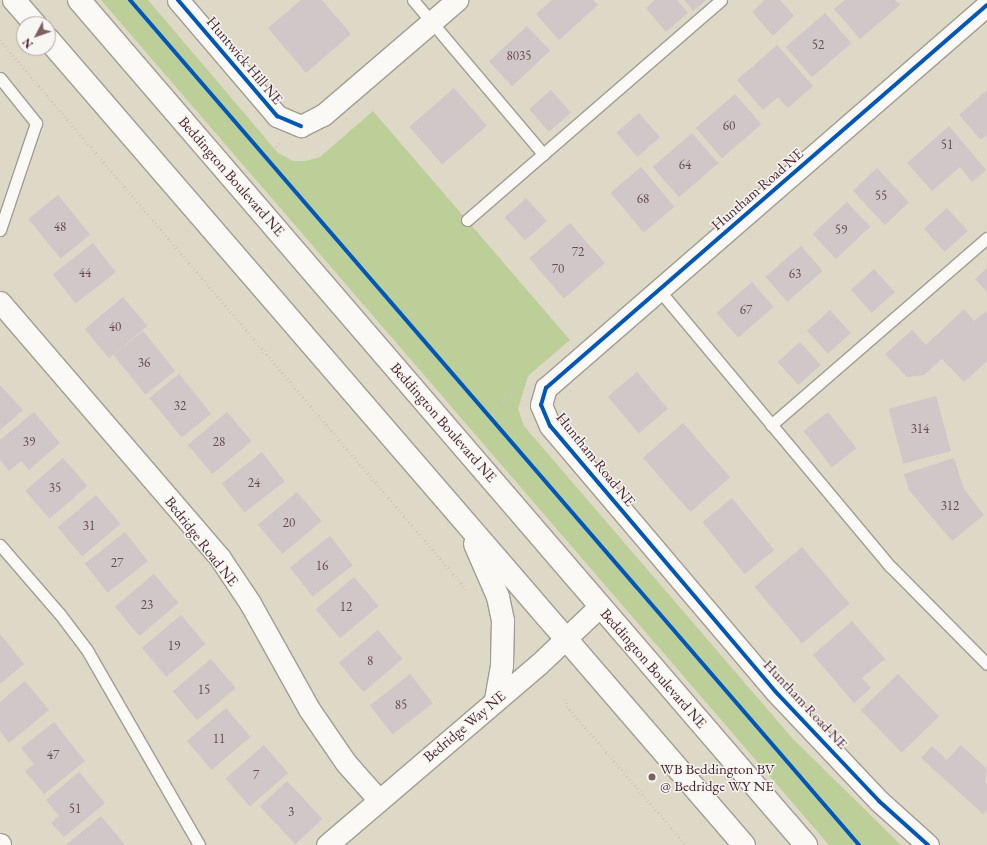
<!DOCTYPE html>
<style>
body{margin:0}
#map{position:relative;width:987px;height:845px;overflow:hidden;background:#ded9c6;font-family:"EB Garamond",serif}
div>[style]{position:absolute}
.green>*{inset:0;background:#bccf98}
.building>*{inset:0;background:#cfc7c8;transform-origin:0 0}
.path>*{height:2.5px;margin-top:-1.25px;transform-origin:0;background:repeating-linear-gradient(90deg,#cbc7c3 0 1px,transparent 0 4px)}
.roads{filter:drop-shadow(1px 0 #a49c93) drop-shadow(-1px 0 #a49c93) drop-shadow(0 1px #a49c93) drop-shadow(0 -1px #a49c93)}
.service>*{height:11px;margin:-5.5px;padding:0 5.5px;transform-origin:5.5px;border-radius:5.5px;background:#faf9f6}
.minor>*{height:21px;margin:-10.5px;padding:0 10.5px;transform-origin:10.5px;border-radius:10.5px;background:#faf9f6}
.secondary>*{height:22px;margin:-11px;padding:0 11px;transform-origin:11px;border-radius:11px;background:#faf9f6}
.cycleway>*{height:4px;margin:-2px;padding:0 2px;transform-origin:2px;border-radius:2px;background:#0057b8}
.dots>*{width:11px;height:11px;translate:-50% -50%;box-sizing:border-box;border:2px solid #f6f6f2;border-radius:50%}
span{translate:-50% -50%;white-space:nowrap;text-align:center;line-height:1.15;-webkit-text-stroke:3px #f6f6f2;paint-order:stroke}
.number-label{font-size:13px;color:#6b4952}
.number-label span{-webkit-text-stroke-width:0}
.street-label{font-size:15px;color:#4a1f2b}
.poi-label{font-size:15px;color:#4a1f2b}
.left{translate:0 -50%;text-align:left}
.north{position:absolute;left:16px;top:16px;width:40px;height:40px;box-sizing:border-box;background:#f6f6f2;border:1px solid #b1a0a2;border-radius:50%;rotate:229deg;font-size:11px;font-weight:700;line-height:16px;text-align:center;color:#4a1f2b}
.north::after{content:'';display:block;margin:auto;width:14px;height:18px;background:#7e6061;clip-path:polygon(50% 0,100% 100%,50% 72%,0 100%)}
</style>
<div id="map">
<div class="green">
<div style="clip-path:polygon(101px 0,148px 0,278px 153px,293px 161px,306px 161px,320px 157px,373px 111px,570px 340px,528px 376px,518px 409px,524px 426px,793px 739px,901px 845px,829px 845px)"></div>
</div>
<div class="building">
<div style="clip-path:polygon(301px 0,322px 0,351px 34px,306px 73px,268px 28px)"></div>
<div style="clip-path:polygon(552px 0,593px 0,598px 5px,559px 40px,536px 14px)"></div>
<div style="clip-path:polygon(655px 0,677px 0,688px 13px,666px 32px,646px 8px)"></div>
<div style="clip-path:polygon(684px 0,706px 0,693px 11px)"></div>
<div style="clip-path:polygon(765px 0,780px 0,794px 16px,773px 36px,752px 12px)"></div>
<div style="clip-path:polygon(845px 0,895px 0,900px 5px,860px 39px,834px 9px)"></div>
<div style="left:825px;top:13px;width:40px;height:52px;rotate:49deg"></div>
<div style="left:527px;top:26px;width:34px;height:52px;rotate:47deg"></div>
<div style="clip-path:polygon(777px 45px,813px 86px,788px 108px,778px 97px,763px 110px,737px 80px)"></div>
<div style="left:454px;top:88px;width:50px;height:59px;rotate:49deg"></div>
<div style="left:551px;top:90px;width:30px;height:29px;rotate:49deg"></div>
<div style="clip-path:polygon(987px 90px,987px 135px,981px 140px,959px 115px)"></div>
<div style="left:735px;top:94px;width:40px;height:52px;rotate:49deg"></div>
<div style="left:639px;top:113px;width:32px;height:30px;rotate:49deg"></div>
<div style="clip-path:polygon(949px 126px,986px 170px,972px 182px,960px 167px,932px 191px,907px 163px)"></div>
<div style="left:692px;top:133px;width:40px;height:52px;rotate:49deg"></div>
<div style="left:641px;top:167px;width:52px;height:40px;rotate:50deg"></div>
<div style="left:877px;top:168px;width:47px;height:33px;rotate:47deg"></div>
<div style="left:58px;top:195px;width:51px;height:38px;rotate:51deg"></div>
<div style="left:526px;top:198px;width:31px;height:29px;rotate:48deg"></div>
<div style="left:847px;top:202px;width:34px;height:47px;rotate:47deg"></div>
<div style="left:947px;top:208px;width:31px;height:31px;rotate:48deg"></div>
<div style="left:570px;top:223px;width:53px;height:54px;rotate:49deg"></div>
<div style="left:93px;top:243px;width:37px;height:51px;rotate:52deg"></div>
<div style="left:801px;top:246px;width:33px;height:47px;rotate:49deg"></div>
<div style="clip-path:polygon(987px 268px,987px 292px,975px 279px)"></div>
<div style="left:874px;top:269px;width:31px;height:31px;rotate:48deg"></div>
<div style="left:752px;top:282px;width:33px;height:47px;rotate:49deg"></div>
<div style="left:123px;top:297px;width:38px;height:50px;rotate:50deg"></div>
<div style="clip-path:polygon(964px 309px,974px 321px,987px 311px,987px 361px,964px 382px,942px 359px,924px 375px,907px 377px,885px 354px,912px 330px,926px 345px)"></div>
<div style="left:830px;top:310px;width:31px;height:31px;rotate:48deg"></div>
<div style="left:143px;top:331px;width:51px;height:38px;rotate:51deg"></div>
<div style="left:800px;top:342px;width:31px;height:30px;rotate:48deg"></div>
<div style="left:637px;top:372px;width:48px;height:38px;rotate:50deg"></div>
<div style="left:179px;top:374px;width:51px;height:38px;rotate:51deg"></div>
<div style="clip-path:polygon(0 385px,23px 410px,0 430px)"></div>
<div style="left:936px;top:396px;width:57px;height:49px;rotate:75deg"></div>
<div style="clip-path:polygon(34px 412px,60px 443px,29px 470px,21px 461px,9px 471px,0 460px,0 440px)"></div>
<div style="left:227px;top:412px;width:38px;height:51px;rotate:50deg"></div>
<div style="left:828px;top:412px;width:46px;height:31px;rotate:52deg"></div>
<div style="left:683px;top:423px;width:72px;height:53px;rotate:49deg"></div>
<div style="left:262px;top:452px;width:37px;height:51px;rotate:52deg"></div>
<div style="left:63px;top:458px;width:37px;height:50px;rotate:49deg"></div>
<div style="clip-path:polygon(954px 458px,964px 489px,984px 515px,952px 541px,909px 490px,904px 474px)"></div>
<div style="left:297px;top:492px;width:38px;height:51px;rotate:50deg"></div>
<div style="left:96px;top:495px;width:38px;height:50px;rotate:50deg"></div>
<div style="left:732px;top:498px;width:67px;height:38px;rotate:51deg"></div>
<div style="left:125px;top:532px;width:37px;height:51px;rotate:52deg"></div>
<div style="left:330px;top:536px;width:37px;height:51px;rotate:52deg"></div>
<div style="left:802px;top:547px;width:74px;height:62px;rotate:50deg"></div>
<div style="left:154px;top:574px;width:38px;height:51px;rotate:50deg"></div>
<div style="left:354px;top:577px;width:38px;height:50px;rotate:50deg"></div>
<div style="left:181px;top:615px;width:38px;height:51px;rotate:50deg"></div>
<div style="clip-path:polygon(852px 621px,885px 659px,862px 678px,871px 688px,854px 703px,813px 655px)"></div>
<div style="left:378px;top:630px;width:38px;height:51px;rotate:50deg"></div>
<div style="clip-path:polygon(0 634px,24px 664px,0 684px)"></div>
<div style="left:211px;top:659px;width:38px;height:50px;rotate:50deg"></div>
<div style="left:410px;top:674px;width:37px;height:51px;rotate:52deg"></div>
<div style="left:898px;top:674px;width:59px;height:52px;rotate:46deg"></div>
<div style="clip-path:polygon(25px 681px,49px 710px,9px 743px,0 731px,0 702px)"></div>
<div style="left:226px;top:708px;width:38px;height:51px;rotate:50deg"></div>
<div style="clip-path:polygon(54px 722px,85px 761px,44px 794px,25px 771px,34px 764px,21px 748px)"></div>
<div style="left:264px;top:745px;width:37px;height:51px;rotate:49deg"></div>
<div style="clip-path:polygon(961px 745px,987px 769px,985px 782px,987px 784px,987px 810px,983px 814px,921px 758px,932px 746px,947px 760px)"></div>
<div style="clip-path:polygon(79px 772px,105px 803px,64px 837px,51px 823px,59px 816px,46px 800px)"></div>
<div style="left:287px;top:781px;width:52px;height:37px;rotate:47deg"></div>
<div style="clip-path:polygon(101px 816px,125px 845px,66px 845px)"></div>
</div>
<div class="path">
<div style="left:0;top:40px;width:722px;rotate:49.67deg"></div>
<div style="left:263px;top:156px;width:21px;rotate:-37deg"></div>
<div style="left:487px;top:415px;width:43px;rotate:-40.3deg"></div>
<div style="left:565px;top:699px;width:7px;rotate:74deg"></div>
<div style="left:567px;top:706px;width:183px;rotate:49.4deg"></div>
</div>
<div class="roads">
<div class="service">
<div style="left:413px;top:0;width:202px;rotate:49.8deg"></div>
<div style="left:0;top:78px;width:58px;rotate:51.3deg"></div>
<div style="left:36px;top:123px;width:113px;rotate:108.6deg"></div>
<div style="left:467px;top:220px;width:336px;rotate:-40.9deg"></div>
<div style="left:659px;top:290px;width:361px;rotate:50.1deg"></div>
<div style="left:891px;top:567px;width:136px;rotate:45.3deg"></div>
<div style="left:771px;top:425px;width:286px;rotate:-40.9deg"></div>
<div style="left:0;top:545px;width:90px;rotate:49.1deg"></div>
<div style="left:59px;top:613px;width:46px;rotate:52.9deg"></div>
<div style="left:87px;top:650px;width:225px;rotate:60.1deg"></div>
</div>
<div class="minor">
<div style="left:178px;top:0;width:153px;rotate:49.5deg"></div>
<div style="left:277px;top:116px;width:26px;rotate:23deg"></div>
<div style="left:301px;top:126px;width:25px;rotate:-27deg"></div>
<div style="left:323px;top:115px;width:177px;rotate:-40.6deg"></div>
<div style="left:0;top:302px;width:338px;rotate:49.3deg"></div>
<div style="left:220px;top:558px;width:54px;rotate:56.3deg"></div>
<div style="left:250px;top:603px;width:121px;rotate:60.9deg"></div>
<div style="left:309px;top:709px;width:65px;rotate:55.6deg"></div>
<div style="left:346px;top:763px;width:48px;rotate:48.4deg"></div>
<div style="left:0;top:844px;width:1px;rotate:90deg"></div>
<div style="left:327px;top:845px;width:279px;rotate:-40.5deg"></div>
<div style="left:539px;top:664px;width:84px;rotate:-43.6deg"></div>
<div style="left:928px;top:845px;width:66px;rotate:-138.1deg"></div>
<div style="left:879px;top:801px;width:151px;rotate:-133.4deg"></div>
<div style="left:775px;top:691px;width:348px;rotate:-130.3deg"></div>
<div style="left:550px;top:426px;width:23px;rotate:-113deg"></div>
<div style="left:541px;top:405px;width:18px;rotate:-74deg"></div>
<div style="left:546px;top:388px;width:584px;rotate:-40.97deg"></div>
</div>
<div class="secondary">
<div style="left:14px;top:0;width:32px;rotate:49deg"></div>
<div style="left:79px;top:0;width:1115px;rotate:49.29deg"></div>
<div style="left:48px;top:39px;width:1065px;rotate:49.19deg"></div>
<div style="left:475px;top:544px;width:58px;rotate:66.5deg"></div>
<div style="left:498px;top:597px;width:25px;rotate:78deg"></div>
<div style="left:503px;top:621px;width:45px;rotate:91.3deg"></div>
<div style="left:502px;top:666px;width:34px;rotate:100deg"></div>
</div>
</div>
<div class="cycleway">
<div style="left:130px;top:0;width:1116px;rotate:49.21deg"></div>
<div style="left:178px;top:0;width:153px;rotate:49.5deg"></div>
<div style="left:277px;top:116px;width:26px;rotate:23deg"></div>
<div style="left:928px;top:845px;width:66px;rotate:-138.1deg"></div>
<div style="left:879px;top:801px;width:151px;rotate:-133.4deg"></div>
<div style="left:775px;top:691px;width:348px;rotate:-130.3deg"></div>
<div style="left:550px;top:426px;width:23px;rotate:-113deg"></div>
<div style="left:541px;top:405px;width:18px;rotate:-74deg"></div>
<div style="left:546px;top:388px;width:584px;rotate:-40.97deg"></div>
</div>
<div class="dots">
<div style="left:652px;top:777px;background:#7e6061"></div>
</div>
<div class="number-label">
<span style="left:818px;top:45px">52</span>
<span style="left:519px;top:56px">8035</span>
<span style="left:729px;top:126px">60</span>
<span style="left:947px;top:145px">51</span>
<span style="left:685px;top:165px">64</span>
<span style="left:881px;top:196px">55</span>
<span style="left:643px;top:199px">68</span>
<span style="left:60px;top:227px">48</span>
<span style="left:841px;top:230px">59</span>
<span style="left:578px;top:252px">72</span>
<span style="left:558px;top:269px">70</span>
<span style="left:85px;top:273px">44</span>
<span style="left:795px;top:274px">63</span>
<span style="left:746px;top:310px">67</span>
<span style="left:115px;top:327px">40</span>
<span style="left:144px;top:363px">36</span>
<span style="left:180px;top:406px">32</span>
<span style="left:920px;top:429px">314</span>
<span style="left:29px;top:442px">39</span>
<span style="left:219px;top:442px">28</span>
<span style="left:254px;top:483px">24</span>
<span style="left:55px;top:488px">35</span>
<span style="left:950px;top:506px">312</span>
<span style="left:289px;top:523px">20</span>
<span style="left:89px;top:526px">31</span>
<span style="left:117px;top:563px">27</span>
<span style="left:322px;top:566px">16</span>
<span style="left:147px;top:605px">23</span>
<span style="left:346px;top:607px">12</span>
<span style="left:174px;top:646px">19</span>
<span style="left:370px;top:661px">8</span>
<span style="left:204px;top:690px">15</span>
<span style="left:401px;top:705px">85</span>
<span style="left:219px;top:739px">11</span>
<span style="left:53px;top:755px">47</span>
<span style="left:256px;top:775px">7</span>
<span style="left:75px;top:809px">51</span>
<span style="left:291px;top:812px">3</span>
</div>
<div class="street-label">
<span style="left:245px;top:60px;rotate:50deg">Huntwick Hill NE</span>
<span style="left:232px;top:176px;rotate:49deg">Beddington Boulevard NE</span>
<span style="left:757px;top:189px;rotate:-41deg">Huntham Road NE</span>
<span style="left:444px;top:422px;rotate:49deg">Beddington Boulevard NE</span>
<span style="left:596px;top:459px;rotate:51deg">Huntham Road NE</span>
<span style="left:202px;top:541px;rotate:52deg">Bedridge Road NE</span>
<span style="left:654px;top:668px;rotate:49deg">Beddington Boulevard NE</span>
<span style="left:806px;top:704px;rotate:47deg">Huntham Road NE</span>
<span style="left:464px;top:726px;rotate:-40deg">Bedridge Way NE</span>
</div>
<div class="poi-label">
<span class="left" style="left:660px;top:777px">WB Beddington BV<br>@ Bedridge WY NE</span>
</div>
<div class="north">N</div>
</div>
